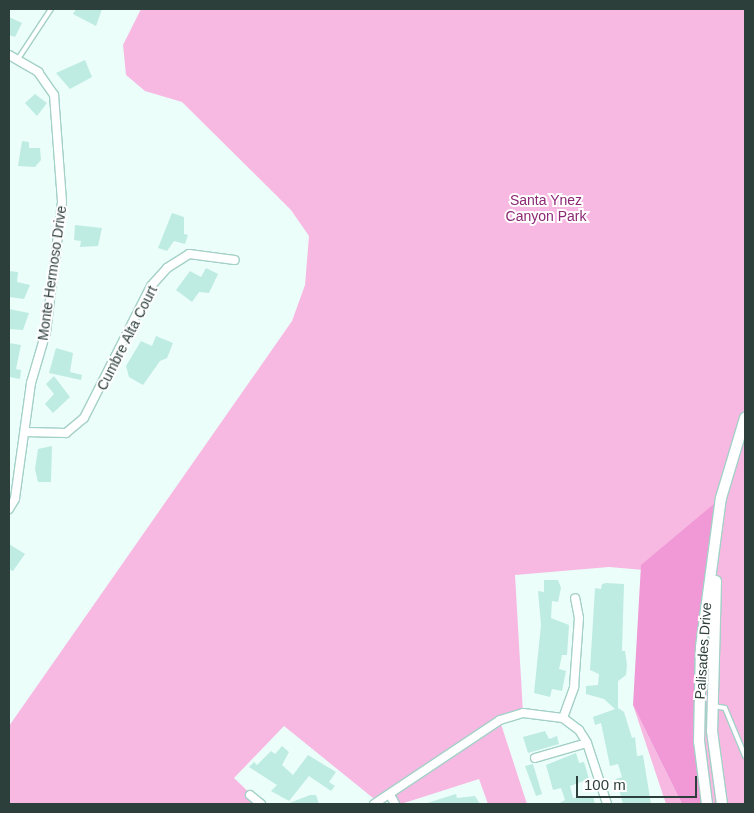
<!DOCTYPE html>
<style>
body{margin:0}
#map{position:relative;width:754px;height:813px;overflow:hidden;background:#ecfefa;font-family:Helvetica,sans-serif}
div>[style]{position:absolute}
.green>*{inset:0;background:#f7b9e2}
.forest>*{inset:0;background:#f199d6}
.building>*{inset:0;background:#beebe2}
.roads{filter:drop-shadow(1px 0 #a3d0c7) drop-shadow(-1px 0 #a3d0c7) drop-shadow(0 1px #a3d0c7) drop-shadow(0 -1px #a3d0c7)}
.service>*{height:4px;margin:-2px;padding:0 2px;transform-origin:2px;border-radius:2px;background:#fff}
.minor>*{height:8px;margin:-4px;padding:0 4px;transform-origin:4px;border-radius:4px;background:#fff}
.tertiary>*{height:10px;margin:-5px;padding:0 5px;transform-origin:5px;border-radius:5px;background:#fff}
span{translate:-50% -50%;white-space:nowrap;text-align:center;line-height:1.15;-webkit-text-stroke:4px #fff;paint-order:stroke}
.park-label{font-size:14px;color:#8c2874}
.street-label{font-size:14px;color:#2d3f3b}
.frame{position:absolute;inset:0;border:10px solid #2d3f3b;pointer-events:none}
.scale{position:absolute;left:576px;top:776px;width:121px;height:22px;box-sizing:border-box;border:2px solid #2d3f3b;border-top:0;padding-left:6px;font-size:15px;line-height:18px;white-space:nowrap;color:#2d3f3b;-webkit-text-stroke:4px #fff;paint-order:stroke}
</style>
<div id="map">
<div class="green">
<div style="clip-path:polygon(141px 9px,745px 9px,745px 804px,707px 804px,701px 758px,702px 575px,609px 567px,515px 575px,523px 713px,500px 721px,527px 804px,488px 804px,479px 779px,401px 804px,395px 804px,390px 795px,378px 802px,284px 726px,234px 778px,261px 804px,9px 804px,9px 726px,292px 321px,305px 285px,309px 236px,291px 210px,182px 102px,145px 91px,126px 75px,123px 45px)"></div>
<div style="clip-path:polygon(633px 705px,682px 804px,666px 804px)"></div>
</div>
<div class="forest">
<div style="clip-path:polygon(721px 498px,699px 694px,707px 804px,682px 804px,633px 705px,641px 565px)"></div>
</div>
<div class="building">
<div style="clip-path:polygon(76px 9px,102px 9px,96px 26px,73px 14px)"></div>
<div style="clip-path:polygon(9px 17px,22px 23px,15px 37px,9px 35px)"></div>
<div style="clip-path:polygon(85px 60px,92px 77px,70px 89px,56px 73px)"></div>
<div style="clip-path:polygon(35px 94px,47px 103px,37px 116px,25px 103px)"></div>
<div style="clip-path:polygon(22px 141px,29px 142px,29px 148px,40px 148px,41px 160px,35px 167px,18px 166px)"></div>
<div style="clip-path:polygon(172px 213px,184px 217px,184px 234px,188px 235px,185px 244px,174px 241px,167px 251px,158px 248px)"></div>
<div style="clip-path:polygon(75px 225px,102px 228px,98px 246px,80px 247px,81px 241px,74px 240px)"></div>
<div style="clip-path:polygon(206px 268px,218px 274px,209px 293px,199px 292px,192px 302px,176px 290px,190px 271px,201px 277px)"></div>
<div style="clip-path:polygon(9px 271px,18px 272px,17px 282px,30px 285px,24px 299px,9px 297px)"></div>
<div style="clip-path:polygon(9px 309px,29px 313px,23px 330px,9px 329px)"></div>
<div style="clip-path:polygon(156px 336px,173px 343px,167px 358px,160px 361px,143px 385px,129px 377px,126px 366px,141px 341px,152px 346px)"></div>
<div style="clip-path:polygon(9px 343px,21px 345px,16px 369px,21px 370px,20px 379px,9px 377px)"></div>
<div style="clip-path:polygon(56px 348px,73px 353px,70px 372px,82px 375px,81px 380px,49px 373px)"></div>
<div style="clip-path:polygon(54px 376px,70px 397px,53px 413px,45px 404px,54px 394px,46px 384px)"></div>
<div style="clip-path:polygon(52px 446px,51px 482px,38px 482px,35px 469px,38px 449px)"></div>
<div style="clip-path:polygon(9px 544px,25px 554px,13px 571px,9px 569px)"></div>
<div style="clip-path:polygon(544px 580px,558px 580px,561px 588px,558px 602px,552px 601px,551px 618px,569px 625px,567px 655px,562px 655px,559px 669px,566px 671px,562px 691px,552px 689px,550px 697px,534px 693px,541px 625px,538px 591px,544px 592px)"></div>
<div style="clip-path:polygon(606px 583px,624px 584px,622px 651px,625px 651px,627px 665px,626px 675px,618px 681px,618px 708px,624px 712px,632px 738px,635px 737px,637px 756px,643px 755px,651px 804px,623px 804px,616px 779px,622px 777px,618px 764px,610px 766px,601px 723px,595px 725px,593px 717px,615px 709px,604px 699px,586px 694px,586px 686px,598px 685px,599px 674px,590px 670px,595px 588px,601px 589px,602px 584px)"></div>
<div style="clip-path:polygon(545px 731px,549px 739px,557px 736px,559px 744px,528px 753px,523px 737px)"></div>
<div style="clip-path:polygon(282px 746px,289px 752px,282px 765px,293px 775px,308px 755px,336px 772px,329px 782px,335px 786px,331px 791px,309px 776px,289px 801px,271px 791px,277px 785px,249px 767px,254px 762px,257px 765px,271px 751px,275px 754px)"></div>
<div style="clip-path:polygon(576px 753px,579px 763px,584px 762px,589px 779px,570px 786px,573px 798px,593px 796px,595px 804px,558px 804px,565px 800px,561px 788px,553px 790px,546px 765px)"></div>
<div style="clip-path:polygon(533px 764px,542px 794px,536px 796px,525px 766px)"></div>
<div style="clip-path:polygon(456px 794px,457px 798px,475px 796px,480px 804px,424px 804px)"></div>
<div style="clip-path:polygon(310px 795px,316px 795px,319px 804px,287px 804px)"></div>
</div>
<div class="roads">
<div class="service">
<div style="left:18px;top:59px;width:60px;rotate:-56.6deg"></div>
<div style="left:714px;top:706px;width:11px;rotate:10deg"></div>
<div style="left:725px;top:708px;width:52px;rotate:67.4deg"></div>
</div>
<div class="minor">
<div style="left:9px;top:55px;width:34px;rotate:30deg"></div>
<div style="left:38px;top:72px;width:28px;rotate:55deg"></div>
<div style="left:54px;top:95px;width:107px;rotate:85.7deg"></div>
<div style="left:62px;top:202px;width:131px;rotate:97deg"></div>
<div style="left:46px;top:332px;width:53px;rotate:106.4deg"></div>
<div style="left:31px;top:383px;width:117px;rotate:97.9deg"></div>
<div style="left:15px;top:499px;width:12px;rotate:121deg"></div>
<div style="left:26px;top:432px;width:40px;rotate:1.4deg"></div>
<div style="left:66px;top:433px;width:23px;rotate:-40deg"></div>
<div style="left:84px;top:418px;width:148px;rotate:-63.1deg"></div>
<div style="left:151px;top:286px;width:24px;rotate:-48deg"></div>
<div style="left:167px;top:268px;width:26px;rotate:-32deg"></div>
<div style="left:189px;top:254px;width:46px;rotate:7.4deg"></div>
<div style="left:563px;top:718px;width:33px;rotate:-70deg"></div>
<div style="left:574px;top:687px;width:69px;rotate:-85.9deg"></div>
<div style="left:579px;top:618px;width:20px;rotate:-101deg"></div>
<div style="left:535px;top:758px;width:54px;rotate:-16.1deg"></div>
<div style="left:250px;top:795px;width:14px;rotate:39deg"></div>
<div style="left:390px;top:795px;width:10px;rotate:61deg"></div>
<div style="left:374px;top:804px;width:151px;rotate:-33.7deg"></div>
<div style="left:500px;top:720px;width:24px;rotate:-17deg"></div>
<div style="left:523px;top:713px;width:40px;rotate:7.1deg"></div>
<div style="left:563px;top:718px;width:20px;rotate:37deg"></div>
<div style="left:579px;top:730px;width:15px;rotate:58deg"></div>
<div style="left:587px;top:743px;width:64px;rotate:71.8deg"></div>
</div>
<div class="tertiary">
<div style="left:716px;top:581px;width:150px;rotate:91.5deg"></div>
<div style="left:712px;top:731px;width:74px;rotate:82.2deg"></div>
<div style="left:707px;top:804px;width:64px;rotate:-97.2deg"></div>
<div style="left:699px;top:741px;width:94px;rotate:-88.8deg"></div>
<div style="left:701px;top:647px;width:150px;rotate:-82.4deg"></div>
<div style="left:721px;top:498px;width:84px;rotate:-73.3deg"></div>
</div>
</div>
<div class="park-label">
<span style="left:546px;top:208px">Santa Ynez<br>Canyon Park</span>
</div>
<div class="street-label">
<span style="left:52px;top:273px;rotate:-82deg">Monte Hermoso Drive</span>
<span style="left:127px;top:338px;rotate:-63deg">Cumbre Alta Court</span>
<span style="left:703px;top:651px;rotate:-86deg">Palisades Drive</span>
</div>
<div class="frame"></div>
<div class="scale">100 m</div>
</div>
